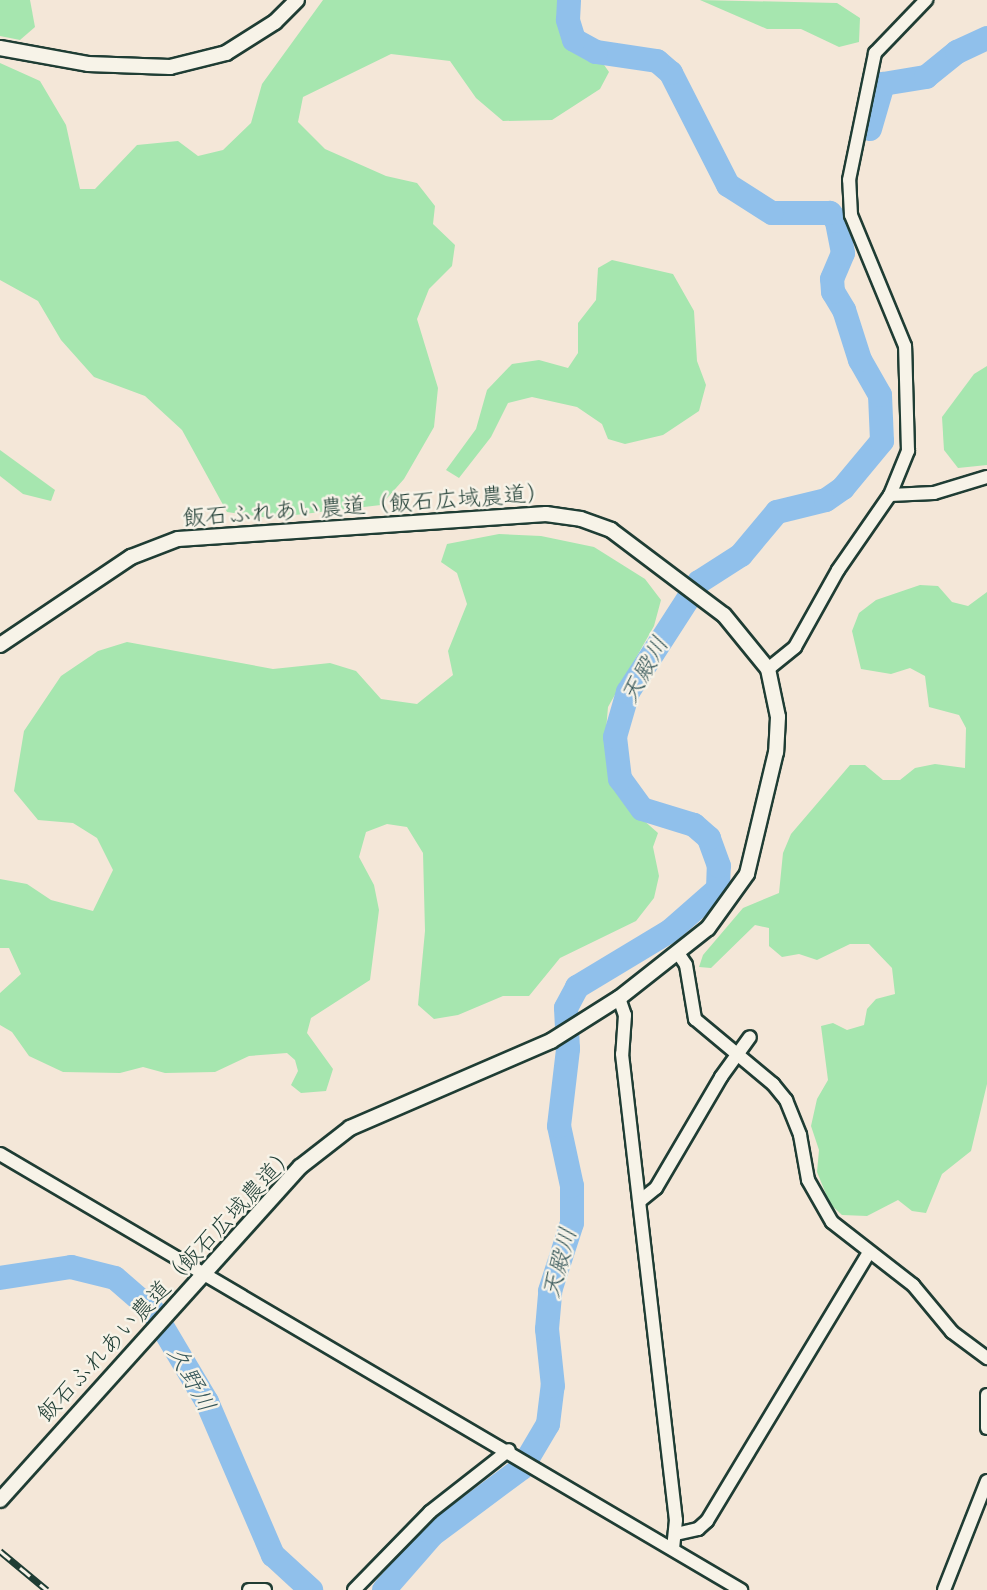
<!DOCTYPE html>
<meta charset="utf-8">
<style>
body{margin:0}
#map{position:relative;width:987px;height:1590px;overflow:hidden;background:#f4e7d8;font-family:Pangolin,"Klee One",sans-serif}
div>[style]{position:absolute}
.green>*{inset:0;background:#a6e6af}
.river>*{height:24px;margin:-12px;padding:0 12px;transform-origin:12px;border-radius:12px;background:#90c0eb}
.roads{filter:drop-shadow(2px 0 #1f3d34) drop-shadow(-2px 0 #1f3d34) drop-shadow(0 2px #1f3d34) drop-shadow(0 -2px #1f3d34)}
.minor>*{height:12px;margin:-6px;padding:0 6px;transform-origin:6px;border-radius:6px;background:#f7f3e8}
.tertiary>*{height:14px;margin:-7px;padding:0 7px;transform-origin:7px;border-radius:7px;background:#f7f3e8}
.rail>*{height:7px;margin-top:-3.5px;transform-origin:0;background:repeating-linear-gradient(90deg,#f7f3e8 0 13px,#1f3d34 0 26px);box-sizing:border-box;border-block:2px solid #1f3d34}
span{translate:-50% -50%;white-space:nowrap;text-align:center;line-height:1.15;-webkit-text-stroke:5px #f7f3e8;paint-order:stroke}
.street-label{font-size:23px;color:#1f3d34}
.water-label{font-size:24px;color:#365759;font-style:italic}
</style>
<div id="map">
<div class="green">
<div style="clip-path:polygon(0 0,30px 0,35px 27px,20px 40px,0 36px)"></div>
<div style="clip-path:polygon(323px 0,561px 0,558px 21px,568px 44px,602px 62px,609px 72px,600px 89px,552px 120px,503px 121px,476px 98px,450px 61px,391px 54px,303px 97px,298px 122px,325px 149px,386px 176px,417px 183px,435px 206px,433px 224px,455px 245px,452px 266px,429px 289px,417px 319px,438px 388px,434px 427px,404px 479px,381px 505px,269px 518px,227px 512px,182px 430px,145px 396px,94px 377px,61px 340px,38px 301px,0 280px,0 63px,40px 81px,66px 125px,80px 189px,95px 189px,137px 145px,178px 141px,198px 156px,223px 150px,251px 123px,262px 84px)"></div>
<div style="clip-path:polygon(700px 0,837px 3px,860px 18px,859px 42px,839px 47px,801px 29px,767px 29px)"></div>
<div style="clip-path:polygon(612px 260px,673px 274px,694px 311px,697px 361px,706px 385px,699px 411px,663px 435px,625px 444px,608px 439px,602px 424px,577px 407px,532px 397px,508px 403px,491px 437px,459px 478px,446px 470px,476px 429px,487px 390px,512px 364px,539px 360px,568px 368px,578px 353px,578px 323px,596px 300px,598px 268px)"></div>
<div style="clip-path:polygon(987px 366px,987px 465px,958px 468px,944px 450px,942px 417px,974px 374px)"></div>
<div style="clip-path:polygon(0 450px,55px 490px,51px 501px,23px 494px,0 476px)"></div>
<div style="clip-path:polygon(499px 534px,541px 536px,594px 547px,645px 579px,661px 600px,654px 626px,608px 707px,605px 742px,608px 773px,625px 804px,658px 833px,653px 847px,659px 876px,654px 898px,636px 921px,560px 958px,529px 996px,503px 996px,458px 1015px,434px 1019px,418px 1005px,425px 931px,423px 853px,407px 827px,387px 824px,366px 832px,359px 857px,374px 885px,379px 910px,370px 980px,311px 1018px,307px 1033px,333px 1069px,326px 1091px,301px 1093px,291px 1085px,298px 1071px,295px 1060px,287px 1053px,249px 1056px,215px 1072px,165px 1073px,143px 1067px,120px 1073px,63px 1072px,29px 1056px,12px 1032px,0 1025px,0 993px,21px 974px,9px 948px,0 948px,0 879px,27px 884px,51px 900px,93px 911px,113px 870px,97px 838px,73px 823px,38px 820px,14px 791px,24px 731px,61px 676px,98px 651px,127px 642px,273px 669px,330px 663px,356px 671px,381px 699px,417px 704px,453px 675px,448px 651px,467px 604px,457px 573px,441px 562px,447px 544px)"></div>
<div style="clip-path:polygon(920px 585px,938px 586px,952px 602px,968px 606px,987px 592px,987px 1084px,971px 1151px,942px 1174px,926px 1213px,912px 1211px,898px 1200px,867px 1216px,842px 1215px,830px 1204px,817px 1172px,819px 1150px,811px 1126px,817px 1099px,828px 1080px,821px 1026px,833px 1023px,847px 1030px,864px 1025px,867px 1009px,876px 999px,895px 994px,892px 968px,869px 944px,850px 944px,817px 960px,799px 954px,782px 957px,769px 946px,769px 928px,755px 925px,711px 968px,699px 967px,703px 955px,743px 908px,779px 893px,783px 853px,791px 834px,850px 765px,865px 765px,883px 780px,900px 780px,915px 768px,935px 764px,965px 768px,966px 728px,959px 715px,929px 707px,925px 676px,910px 668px,891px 674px,861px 669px,852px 631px,859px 613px,876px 600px)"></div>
</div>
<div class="river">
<div style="left:870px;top:129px;width:47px;rotate:-73.9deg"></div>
<div style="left:883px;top:84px;width:44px;rotate:-9.2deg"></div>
<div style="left:926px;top:77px;width:40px;rotate:-39deg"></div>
<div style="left:957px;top:52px;width:33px;rotate:-25deg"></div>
<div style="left:0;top:1278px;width:72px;rotate:-8.8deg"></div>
<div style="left:71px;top:1267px;width:45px;rotate:14deg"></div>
<div style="left:115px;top:1278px;width:50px;rotate:41deg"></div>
<div style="left:153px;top:1311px;width:106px;rotate:59.3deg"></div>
<div style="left:207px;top:1402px;width:167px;rotate:66.7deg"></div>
<div style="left:273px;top:1555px;width:52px;rotate:42.6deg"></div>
<div style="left:384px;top:1590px;width:73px;rotate:-48.9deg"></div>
<div style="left:432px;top:1535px;width:112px;rotate:-36.7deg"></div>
<div style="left:522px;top:1468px;width:51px;rotate:-59.4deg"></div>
<div style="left:548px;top:1424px;width:38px;rotate:-83deg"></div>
<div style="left:553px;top:1386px;width:57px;rotate:-96deg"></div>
<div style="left:547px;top:1329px;width:38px;rotate:-85deg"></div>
<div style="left:550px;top:1291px;width:71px;rotate:-72.1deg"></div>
<div style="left:572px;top:1223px;width:37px;rotate:-90deg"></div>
<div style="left:572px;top:1186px;width:61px;rotate:-102.2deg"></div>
<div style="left:559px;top:1126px;width:78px;rotate:-83.3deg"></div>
<div style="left:568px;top:1049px;width:41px;rotate:-92.8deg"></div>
<div style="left:566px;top:1008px;width:24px;rotate:-62deg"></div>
<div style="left:577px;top:987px;width:109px;rotate:-31.1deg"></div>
<div style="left:670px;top:931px;width:64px;rotate:-41.2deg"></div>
<div style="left:718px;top:889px;width:23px;rotate:-88deg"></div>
<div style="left:719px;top:866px;width:30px;rotate:-110deg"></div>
<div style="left:709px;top:838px;width:20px;rotate:-139deg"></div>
<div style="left:694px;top:825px;width:54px;rotate:-162.9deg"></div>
<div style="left:642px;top:809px;width:37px;rotate:-126deg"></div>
<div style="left:620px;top:779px;width:42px;rotate:-96.8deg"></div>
<div style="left:615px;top:737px;width:47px;rotate:-73.9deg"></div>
<div style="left:628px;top:692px;width:131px;rotate:-57.2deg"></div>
<div style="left:699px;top:582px;width:50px;rotate:-32.7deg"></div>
<div style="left:741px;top:555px;width:56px;rotate:-50.1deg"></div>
<div style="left:777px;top:512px;width:50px;rotate:-13.8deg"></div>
<div style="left:826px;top:500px;width:21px;rotate:-35deg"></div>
<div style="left:843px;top:488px;width:61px;rotate:-50.3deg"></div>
<div style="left:882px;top:441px;width:46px;rotate:-92.5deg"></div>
<div style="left:880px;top:395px;width:40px;rotate:-119.7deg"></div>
<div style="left:860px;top:360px;width:52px;rotate:-107.7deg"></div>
<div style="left:844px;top:310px;width:21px;rotate:-121deg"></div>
<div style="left:833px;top:292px;width:13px;rotate:-94deg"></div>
<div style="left:832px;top:279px;width:28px;rotate:-67deg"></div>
<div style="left:843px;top:253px;width:33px;rotate:-101deg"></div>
<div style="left:837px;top:221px;width:11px;rotate:-131deg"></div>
<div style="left:830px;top:213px;width:58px;rotate:180deg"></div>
<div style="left:772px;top:213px;width:52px;rotate:-147.5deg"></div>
<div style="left:728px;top:185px;width:126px;rotate:-117deg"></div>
<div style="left:671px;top:73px;width:18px;rotate:-139deg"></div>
<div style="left:657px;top:61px;width:62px;rotate:-171.6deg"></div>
<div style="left:596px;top:52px;width:25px;rotate:-151deg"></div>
<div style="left:574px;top:40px;width:21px;rotate:-107deg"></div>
<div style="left:568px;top:20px;width:20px;rotate:-87deg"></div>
</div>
<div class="roads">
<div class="minor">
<div style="left:890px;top:495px;width:44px;rotate:-2.6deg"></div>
<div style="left:934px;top:493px;width:55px;rotate:-16.8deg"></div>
<div style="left:768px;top:669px;width:35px;rotate:-39deg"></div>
<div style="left:795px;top:647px;width:88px;rotate:-60.8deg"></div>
<div style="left:838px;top:570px;width:91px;rotate:-55.3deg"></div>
<div style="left:890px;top:495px;width:48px;rotate:-67.8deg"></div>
<div style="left:908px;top:451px;width:105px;rotate:-91.6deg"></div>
<div style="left:905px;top:346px;width:142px;rotate:-112.4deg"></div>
<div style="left:851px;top:215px;width:35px;rotate:-93deg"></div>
<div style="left:849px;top:180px;width:130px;rotate:-78.4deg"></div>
<div style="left:875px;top:53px;width:74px;rotate:-46.1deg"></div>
<div style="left:678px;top:953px;width:14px;rotate:56deg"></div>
<div style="left:686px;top:965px;width:55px;rotate:80.5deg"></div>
<div style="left:695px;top:1019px;width:102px;rotate:39.8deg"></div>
<div style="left:773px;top:1084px;width:21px;rotate:51deg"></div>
<div style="left:786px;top:1100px;width:38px;rotate:68deg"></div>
<div style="left:800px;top:1135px;width:46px;rotate:79.9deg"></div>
<div style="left:808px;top:1180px;width:48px;rotate:60.3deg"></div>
<div style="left:832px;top:1222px;width:103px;rotate:37.9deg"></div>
<div style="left:913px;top:1285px;width:61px;rotate:50.3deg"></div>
<div style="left:952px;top:1332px;width:44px;rotate:36.6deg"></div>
<div style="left:619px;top:998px;width:18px;rotate:71deg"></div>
<div style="left:625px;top:1015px;width:39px;rotate:94deg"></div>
<div style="left:622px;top:1054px;width:469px;rotate:83.4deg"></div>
<div style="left:676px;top:1520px;width:29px;rotate:96deg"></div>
<div style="left:0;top:1154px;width:860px;rotate:30.47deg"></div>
<div style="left:641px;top:1200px;width:19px;rotate:-39deg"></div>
<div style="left:656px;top:1188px;width:129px;rotate:-59.6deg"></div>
<div style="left:721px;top:1077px;width:49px;rotate:-54.1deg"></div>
<div style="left:987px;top:1395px;width:33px;rotate:90deg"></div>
<div style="left:676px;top:1534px;width:23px;rotate:-13deg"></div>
<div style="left:698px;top:1529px;width:12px;rotate:-42deg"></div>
<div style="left:707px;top:1521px;width:314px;rotate:-58.9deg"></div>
<div style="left:249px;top:1590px;width:16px"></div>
<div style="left:354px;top:1590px;width:109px;rotate:-45.7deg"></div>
<div style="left:430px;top:1512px;width:100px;rotate:-38.1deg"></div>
<div style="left:944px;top:1590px;width:117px;rotate:-68.5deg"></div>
</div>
<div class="tertiary">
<div style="left:0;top:48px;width:89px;rotate:10.3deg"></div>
<div style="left:88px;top:64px;width:82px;rotate:2.1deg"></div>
<div style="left:170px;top:67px;width:58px;rotate:-14deg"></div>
<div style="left:226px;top:53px;width:58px;rotate:-32.3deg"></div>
<div style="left:275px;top:22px;width:31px;rotate:-45deg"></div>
<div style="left:0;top:645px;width:158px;rotate:-33.9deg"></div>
<div style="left:131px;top:557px;width:50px;rotate:-21deg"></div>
<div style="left:178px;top:539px;width:369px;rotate:-3.9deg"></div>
<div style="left:546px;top:514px;width:35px;rotate:8deg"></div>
<div style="left:581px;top:519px;width:32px;rotate:20deg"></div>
<div style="left:611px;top:530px;width:141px;rotate:37deg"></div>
<div style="left:724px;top:615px;width:70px;rotate:50.8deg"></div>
<div style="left:768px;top:669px;width:49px;rotate:78.2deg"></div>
<div style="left:778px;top:717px;width:35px;rotate:93deg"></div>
<div style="left:776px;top:752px;width:125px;rotate:103.4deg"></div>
<div style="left:747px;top:874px;width:67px;rotate:125.8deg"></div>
<div style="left:708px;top:928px;width:113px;rotate:141.8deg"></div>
<div style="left:619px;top:998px;width:80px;rotate:147.7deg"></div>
<div style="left:551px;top:1041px;width:219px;rotate:156.6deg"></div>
<div style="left:350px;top:1128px;width:63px;rotate:142deg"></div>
<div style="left:300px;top:1167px;width:448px;rotate:132deg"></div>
</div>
</div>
<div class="rail">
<div style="left:0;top:1551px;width:61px;rotate:39.7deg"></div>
</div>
<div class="street-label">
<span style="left:366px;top:506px;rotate:-4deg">飯石ふれあい農道（飯石広域農道）</span>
<span style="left:167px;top:1284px;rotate:-47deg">飯石ふれあい農道（飯石広域農道）</span>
</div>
<div class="water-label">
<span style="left:645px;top:670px;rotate:-61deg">天殿川</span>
<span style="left:560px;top:1263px;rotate:-75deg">天殿川</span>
<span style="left:191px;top:1379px;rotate:61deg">久野川</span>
</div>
</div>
